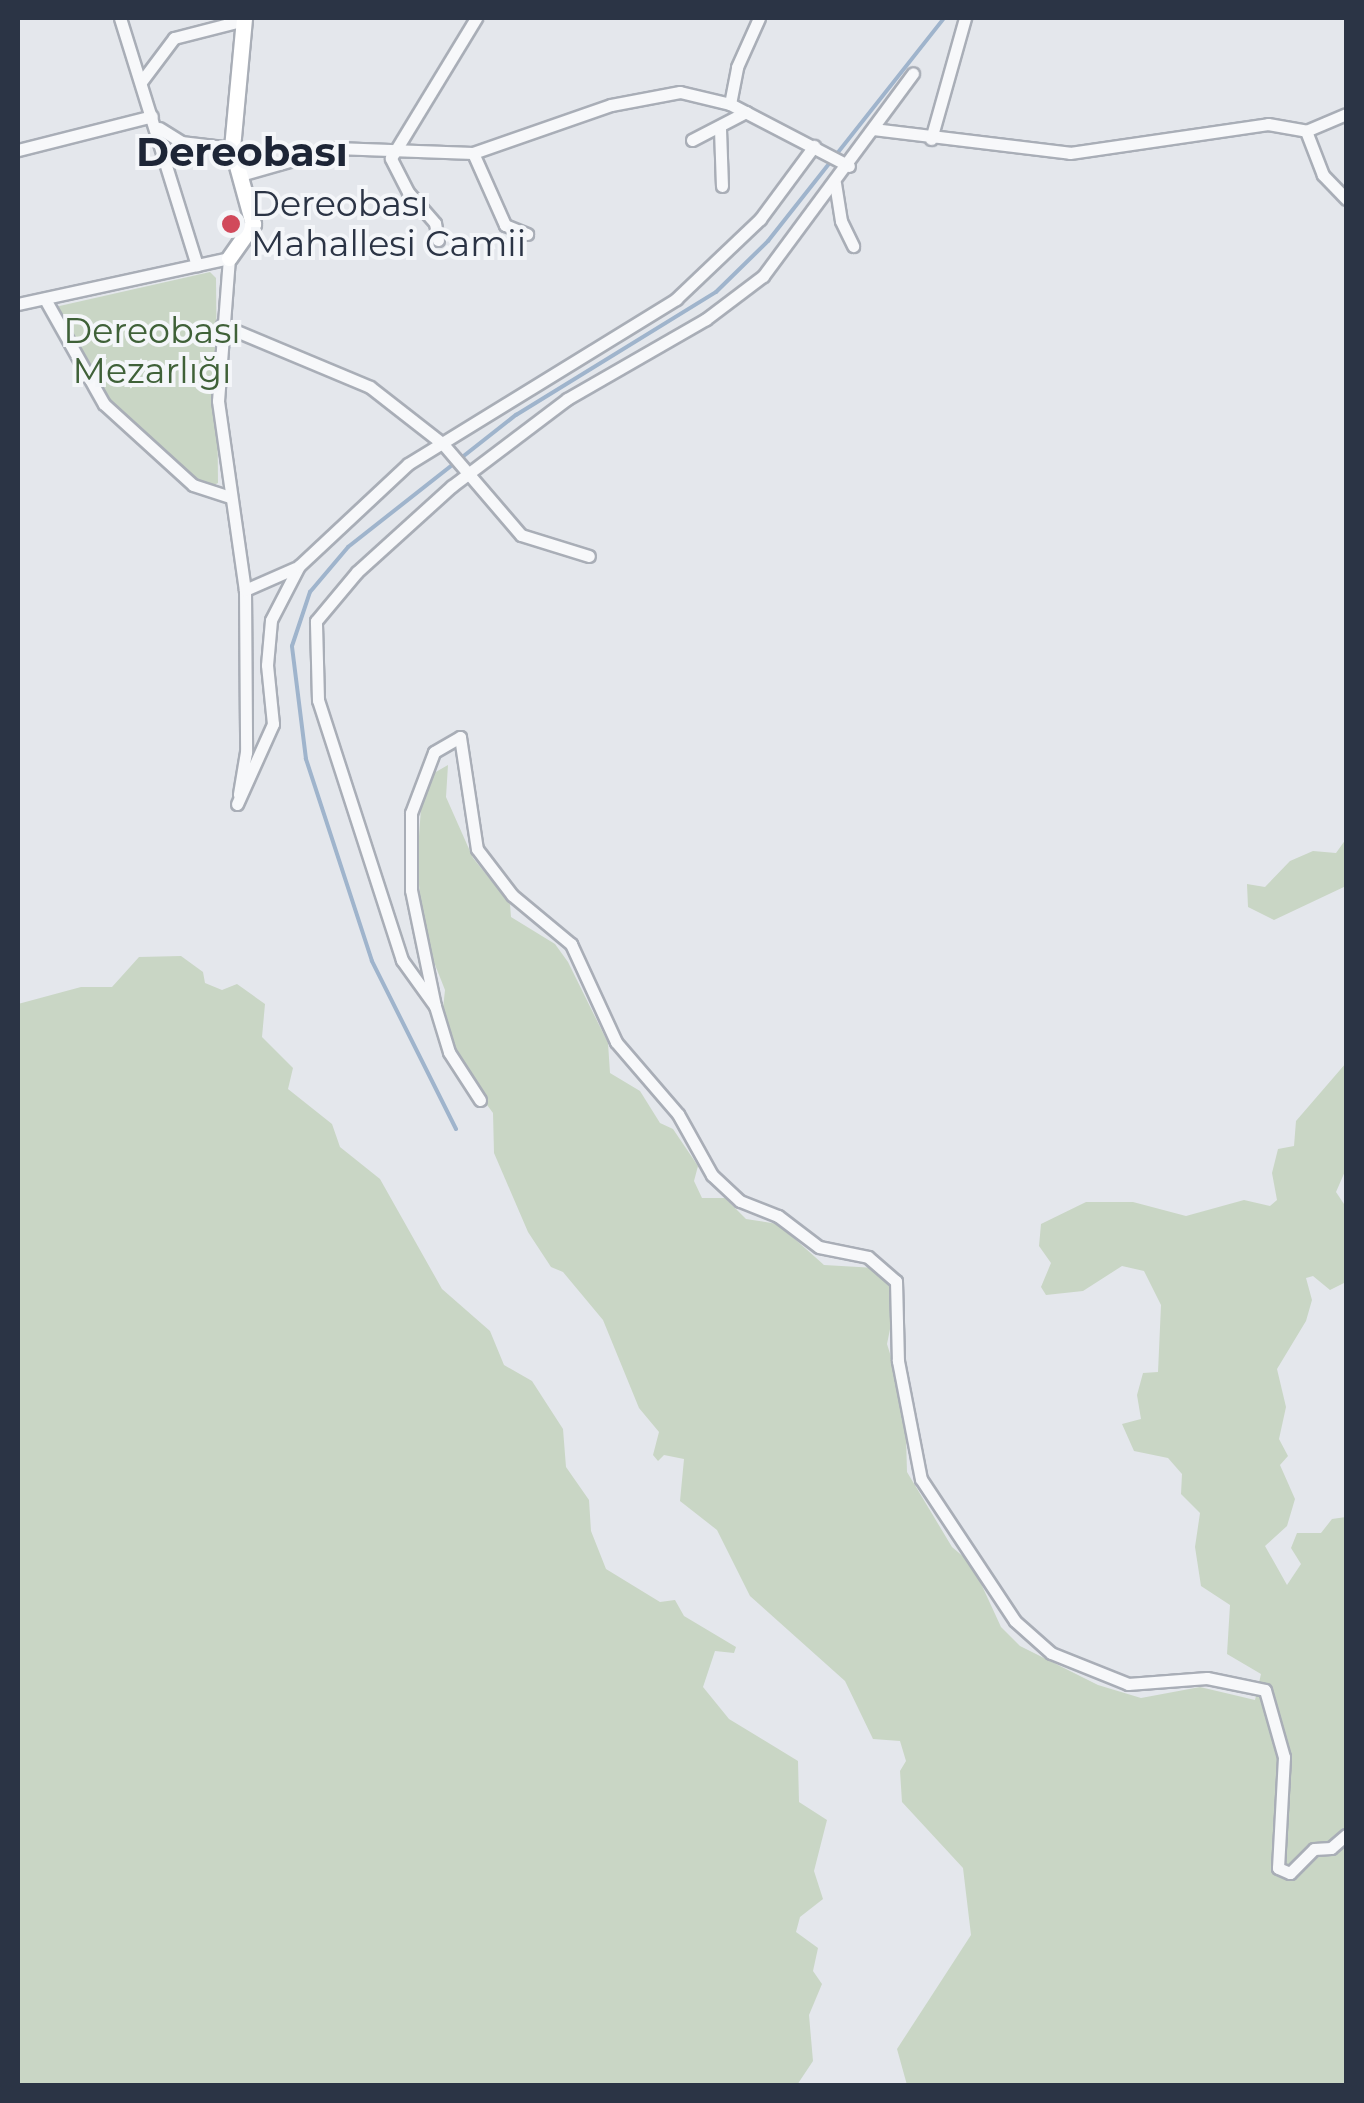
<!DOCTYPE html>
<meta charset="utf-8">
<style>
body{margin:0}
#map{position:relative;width:1364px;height:2103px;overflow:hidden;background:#e4e7ec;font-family:Montserrat,sans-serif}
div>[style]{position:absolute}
.green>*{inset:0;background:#c9d6c5}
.stream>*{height:4px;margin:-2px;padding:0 2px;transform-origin:2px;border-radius:2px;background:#9fb4cc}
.roads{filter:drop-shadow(2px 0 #a9aeb7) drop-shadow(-2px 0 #a9aeb7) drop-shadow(0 2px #a9aeb7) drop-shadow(0 -2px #a9aeb7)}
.street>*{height:11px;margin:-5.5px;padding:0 5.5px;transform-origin:5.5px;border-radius:5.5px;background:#f7f8fa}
.secondary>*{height:15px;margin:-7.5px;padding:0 7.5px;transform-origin:7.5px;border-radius:7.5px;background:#fff}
.dots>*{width:28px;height:28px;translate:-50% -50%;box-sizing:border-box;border:5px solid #f4f6f9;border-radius:50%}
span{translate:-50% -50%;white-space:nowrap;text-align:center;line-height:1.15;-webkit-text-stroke:8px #f4f6f9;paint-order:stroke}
.poi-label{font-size:35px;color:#2b3445}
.left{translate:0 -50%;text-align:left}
.park-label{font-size:35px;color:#3f6138}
.quarter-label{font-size:40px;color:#1d2536;font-weight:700}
.frame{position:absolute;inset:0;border:20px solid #2b3445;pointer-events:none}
</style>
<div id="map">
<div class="green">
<div style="clip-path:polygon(210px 272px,216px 278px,218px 483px,208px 488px,135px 430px,99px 389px,55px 307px)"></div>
<div style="clip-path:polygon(448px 765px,446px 797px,473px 858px,510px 904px,511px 917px,555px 944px,568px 962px,608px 1043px,610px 1073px,640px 1091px,660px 1123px,673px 1129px,698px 1166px,694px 1181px,702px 1198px,725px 1198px,746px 1219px,778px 1224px,824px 1265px,876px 1268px,889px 1283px,894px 1309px,887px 1344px,905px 1402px,907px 1472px,952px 1547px,972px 1564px,1001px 1627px,1020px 1646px,1098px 1685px,1141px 1698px,1200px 1687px,1255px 1700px,1261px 1674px,1227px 1654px,1230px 1605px,1201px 1586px,1195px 1547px,1200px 1513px,1181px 1494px,1182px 1474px,1168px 1458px,1134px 1451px,1122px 1424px,1141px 1419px,1137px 1395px,1143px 1373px,1158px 1372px,1161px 1305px,1144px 1271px,1122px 1266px,1083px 1291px,1046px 1295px,1041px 1287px,1051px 1263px,1039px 1246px,1041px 1224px,1086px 1202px,1133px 1202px,1186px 1216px,1244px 1200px,1270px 1206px,1277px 1200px,1272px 1173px,1278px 1149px,1294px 1146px,1296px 1121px,1346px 1063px,1346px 1169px,1336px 1192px,1346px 1207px,1346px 1282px,1330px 1290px,1313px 1276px,1306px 1278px,1312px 1300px,1306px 1321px,1277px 1369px,1286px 1407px,1279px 1439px,1288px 1456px,1280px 1465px,1295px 1499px,1287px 1526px,1265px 1546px,1287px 1585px,1301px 1564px,1291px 1548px,1297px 1533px,1321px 1533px,1332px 1519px,1346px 1517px,1346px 2085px,907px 2085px,897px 2049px,971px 1935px,963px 1868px,902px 1802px,900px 1771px,906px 1761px,900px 1741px,873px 1739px,845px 1681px,750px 1596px,717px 1530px,680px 1501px,684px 1459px,664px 1455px,658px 1461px,653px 1455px,659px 1432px,639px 1408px,603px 1320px,563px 1272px,551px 1267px,528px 1232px,494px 1153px,493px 1113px,451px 1056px,442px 1018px,445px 990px,424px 937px,417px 864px,422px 794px,427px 777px)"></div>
<div style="clip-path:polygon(1346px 839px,1346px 886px,1274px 920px,1248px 907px,1247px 884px,1265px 887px,1290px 861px,1313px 851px,1336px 853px)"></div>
<div style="clip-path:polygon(181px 956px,203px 972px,205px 983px,222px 990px,237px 984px,265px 1004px,262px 1037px,293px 1068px,288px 1089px,332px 1124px,340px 1147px,380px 1179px,442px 1289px,490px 1331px,504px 1365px,532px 1381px,563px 1429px,566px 1467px,589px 1500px,591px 1531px,606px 1569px,660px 1602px,675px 1600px,684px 1616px,736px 1647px,734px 1653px,715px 1651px,703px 1687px,729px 1719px,798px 1761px,799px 1802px,827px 1820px,814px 1871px,823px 1899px,800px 1917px,796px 1932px,818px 1948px,813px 1971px,822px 1984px,809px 2015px,813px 2061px,797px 2085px,18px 2085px,18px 1004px,81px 987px,112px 987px,139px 957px)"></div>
</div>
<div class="stream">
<div style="left:456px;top:1129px;width:188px;rotate:-116.6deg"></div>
<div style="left:372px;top:961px;width:213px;rotate:-108.1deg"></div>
<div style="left:306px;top:759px;width:114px;rotate:-97.1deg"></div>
<div style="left:292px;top:646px;width:57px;rotate:-71.6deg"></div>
<div style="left:310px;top:592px;width:59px;rotate:-49.8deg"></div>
<div style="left:348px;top:547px;width:214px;rotate:-38.2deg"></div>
<div style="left:516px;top:415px;width:235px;rotate:-31.6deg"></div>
<div style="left:716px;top:292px;width:73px;rotate:-44.4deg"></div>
<div style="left:768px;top:241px;width:284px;rotate:-51.7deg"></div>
</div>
<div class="roads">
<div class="street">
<div style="left:120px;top:18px;width:259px;rotate:72.7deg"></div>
<div style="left:141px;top:82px;width:55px;rotate:-53.1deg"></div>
<div style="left:174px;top:38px;width:68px;rotate:-14.4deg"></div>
<div style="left:730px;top:104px;width:38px;rotate:-79deg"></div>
<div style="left:737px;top:67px;width:54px;rotate:-65.8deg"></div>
<div style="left:159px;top:128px;width:26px;rotate:32deg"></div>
<div style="left:181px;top:142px;width:51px;rotate:6.7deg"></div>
<div style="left:720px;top:129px;width:57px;rotate:88deg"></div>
<div style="left:873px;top:129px;width:198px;rotate:6.9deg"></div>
<div style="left:1070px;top:153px;width:200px;rotate:-8.3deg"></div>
<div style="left:1268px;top:124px;width:39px;rotate:10deg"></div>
<div style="left:1306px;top:131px;width:43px;rotate:-23deg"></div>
<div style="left:1306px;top:131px;width:47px;rotate:68.9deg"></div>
<div style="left:1323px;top:175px;width:33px;rotate:46deg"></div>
<div style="left:931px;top:139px;width:126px;rotate:-74.3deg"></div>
<div style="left:692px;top:140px;width:61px;rotate:-27.4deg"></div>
<div style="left:18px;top:150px;width:138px;rotate:-14.2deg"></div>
<div style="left:473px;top:153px;width:79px;rotate:66deg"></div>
<div style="left:505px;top:225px;width:24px;rotate:22deg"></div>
<div style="left:244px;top:174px;width:95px;rotate:-15.9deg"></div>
<div style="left:335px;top:148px;width:138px;rotate:2.1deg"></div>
<div style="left:473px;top:153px;width:146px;rotate:-19.2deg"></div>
<div style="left:611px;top:105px;width:70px;rotate:-10.7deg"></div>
<div style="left:680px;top:92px;width:51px;rotate:13.5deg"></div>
<div style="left:730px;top:104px;width:134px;rotate:27.5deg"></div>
<div style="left:835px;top:183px;width:38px;rotate:81deg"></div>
<div style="left:841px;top:221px;width:28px;rotate:64deg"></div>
<div style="left:438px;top:240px;width:17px;rotate:-100deg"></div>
<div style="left:435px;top:223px;width:41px;rotate:-131.1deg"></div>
<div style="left:408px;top:192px;width:38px;rotate:-117deg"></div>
<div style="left:391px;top:158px;width:164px;rotate:-58.7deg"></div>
<div style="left:45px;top:299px;width:120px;rotate:60.7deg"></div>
<div style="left:104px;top:404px;width:120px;rotate:42.3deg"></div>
<div style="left:193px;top:485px;width:38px;rotate:18deg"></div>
<div style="left:18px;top:304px;width:216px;rotate:-12.3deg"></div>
<div style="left:229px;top:258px;width:143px;rotate:94.4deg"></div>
<div style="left:218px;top:401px;width:191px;rotate:81.9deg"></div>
<div style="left:245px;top:590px;width:162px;rotate:89.6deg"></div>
<div style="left:246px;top:752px;width:43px;rotate:99.5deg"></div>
<div style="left:222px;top:325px;width:160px;rotate:22.7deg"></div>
<div style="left:370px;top:387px;width:93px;rotate:38deg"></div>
<div style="left:443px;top:444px;width:120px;rotate:49.4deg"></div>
<div style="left:521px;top:535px;width:71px;rotate:17.2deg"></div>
<div style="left:245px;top:590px;width:55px;rotate:-23.7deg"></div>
<div style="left:237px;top:804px;width:88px;rotate:-65.8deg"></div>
<div style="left:273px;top:724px;width:59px;rotate:-95.8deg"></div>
<div style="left:267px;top:665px;width:45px;rotate:-84.9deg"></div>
<div style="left:271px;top:620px;width:61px;rotate:-62.6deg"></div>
<div style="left:299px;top:566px;width:149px;rotate:-43.1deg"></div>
<div style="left:408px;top:464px;width:315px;rotate:-31.6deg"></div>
<div style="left:676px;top:299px;width:116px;rotate:-43.6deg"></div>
<div style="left:760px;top:219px;width:91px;rotate:-53.5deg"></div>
<div style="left:435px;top:1006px;width:118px;rotate:-101.7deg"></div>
<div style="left:411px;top:890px;width:77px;rotate:-90deg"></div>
<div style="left:411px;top:813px;width:65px;rotate:-69.3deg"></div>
<div style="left:434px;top:752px;width:30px;rotate:-30deg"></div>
<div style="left:460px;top:737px;width:113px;rotate:81.4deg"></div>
<div style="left:477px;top:849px;width:58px;rotate:52.7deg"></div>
<div style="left:512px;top:895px;width:77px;rotate:39.7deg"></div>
<div style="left:571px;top:944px;width:108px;rotate:65.3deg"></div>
<div style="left:616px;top:1042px;width:95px;rotate:49.3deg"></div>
<div style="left:678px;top:1114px;width:70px;rotate:60.9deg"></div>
<div style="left:712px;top:1175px;width:38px;rotate:43deg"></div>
<div style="left:740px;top:1201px;width:41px;rotate:21.5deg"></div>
<div style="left:778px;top:1216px;width:51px;rotate:37.1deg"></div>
<div style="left:819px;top:1247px;width:50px;rotate:11.5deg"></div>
<div style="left:868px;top:1257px;width:37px;rotate:41deg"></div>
<div style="left:896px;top:1281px;width:80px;rotate:88.6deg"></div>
<div style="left:898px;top:1361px;width:120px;rotate:79deg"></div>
<div style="left:921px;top:1479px;width:170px;rotate:56.5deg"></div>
<div style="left:1015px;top:1621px;width:48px;rotate:41.6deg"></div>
<div style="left:1051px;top:1653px;width:83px;rotate:21.9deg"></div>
<div style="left:1128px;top:1684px;width:79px;rotate:-4.3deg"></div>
<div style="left:1207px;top:1678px;width:59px;rotate:11.7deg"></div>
<div style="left:1265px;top:1690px;width:70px;rotate:74.2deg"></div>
<div style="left:1284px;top:1757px;width:111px;rotate:93.1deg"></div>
<div style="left:1278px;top:1868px;width:13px;rotate:23deg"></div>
<div style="left:1290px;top:1873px;width:34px;rotate:-45deg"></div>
<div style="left:1314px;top:1849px;width:17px;rotate:-3deg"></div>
<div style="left:1331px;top:1848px;width:20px;rotate:-41deg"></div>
<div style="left:480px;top:1100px;width:57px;rotate:-122.9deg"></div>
<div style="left:449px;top:1052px;width:48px;rotate:-106.9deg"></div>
<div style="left:435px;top:1006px;width:57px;rotate:-125.7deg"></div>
<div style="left:402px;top:960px;width:273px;rotate:-107.9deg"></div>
<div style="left:318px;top:700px;width:79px;rotate:-91.5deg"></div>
<div style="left:316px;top:621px;width:64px;rotate:-50.1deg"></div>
<div style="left:357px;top:572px;width:128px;rotate:-42.2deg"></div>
<div style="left:452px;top:486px;width:144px;rotate:-37.1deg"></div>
<div style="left:567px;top:399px;width:160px;rotate:-29.9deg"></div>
<div style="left:706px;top:319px;width:71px;rotate:-37deg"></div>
<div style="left:763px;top:276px;width:252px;rotate:-53.5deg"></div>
</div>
<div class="secondary">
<div style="left:229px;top:258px;width:42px;rotate:-54.8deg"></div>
<div style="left:253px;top:224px;width:79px;rotate:-105.4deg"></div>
<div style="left:232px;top:148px;width:131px;rotate:-84.7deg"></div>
</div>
</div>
<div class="dots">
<div style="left:231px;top:224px;background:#d1495b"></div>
</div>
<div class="poi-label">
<span class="left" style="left:251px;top:224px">Dereobası<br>Mahallesi Camii</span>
</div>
<div class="park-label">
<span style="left:152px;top:351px">Dereobası<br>Mezarlığı</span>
</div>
<div class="quarter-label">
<span style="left:242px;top:152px">Dereobası</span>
</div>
<div class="frame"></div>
</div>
